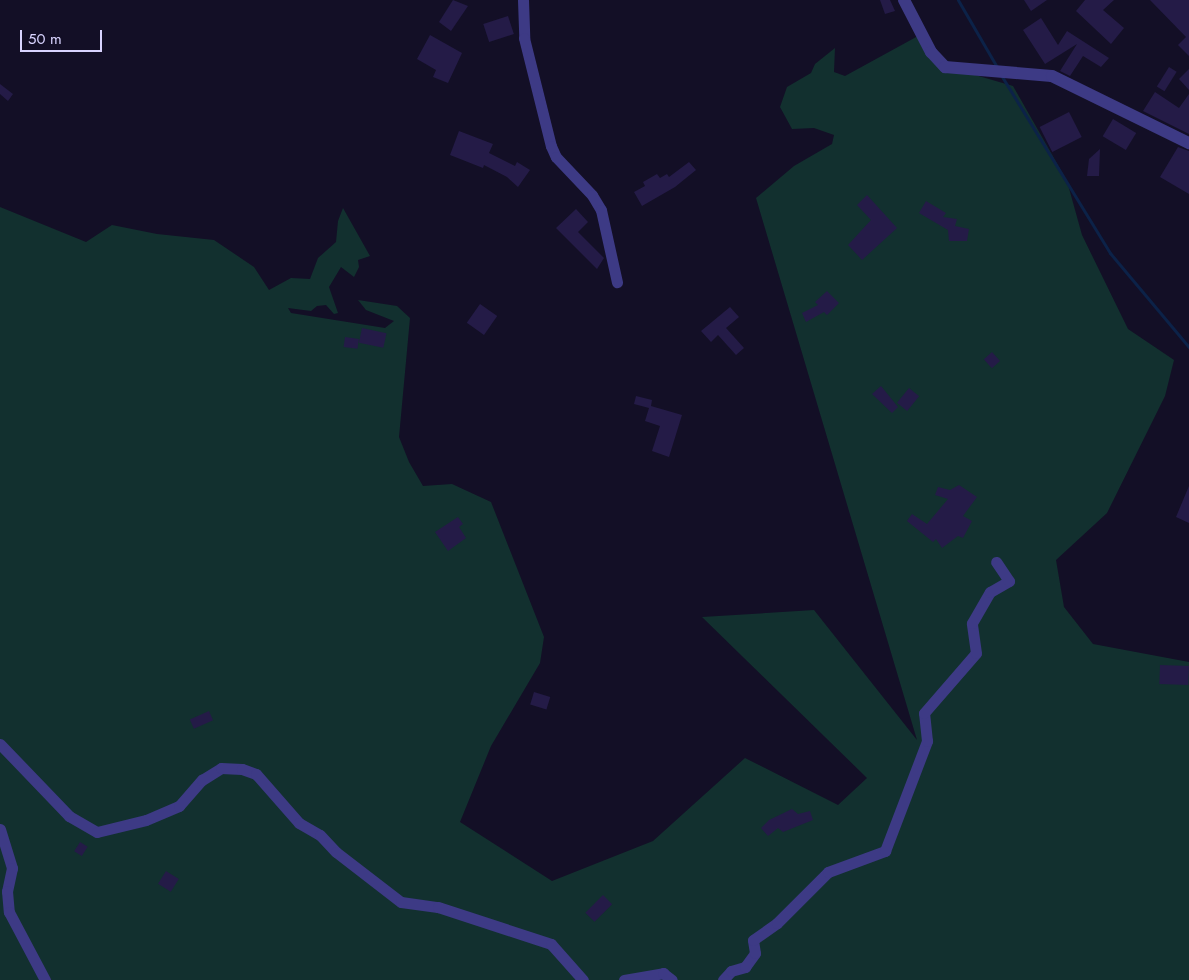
<!DOCTYPE html>
<style>
body{margin:0}
#map{position:relative;width:1189px;height:980px;overflow:hidden;background:#130f26;font-family:Jost,sans-serif}
div>[style]{position:absolute}
.green>*{inset:0;background:#12302f}
.stream>*{height:3px;margin:-1.5px;padding:0 1.5px;transform-origin:1.5px;border-radius:1.5px;background:#0c2248}
.building>*{inset:0;background:#241b47;transform-origin:0 0}
.minor>*{height:11px;margin:-5.5px;padding:0 5.5px;transform-origin:5.5px;border-radius:5.5px;background:#3d3a85}
.tertiary>*{height:12px;margin:-6px;padding:0 6px;transform-origin:6px;border-radius:6px;background:#3d3a85}
span{translate:-50% -50%;white-space:nowrap;text-align:center;line-height:1.15;-webkit-text-stroke:5px #130f26;paint-order:stroke}
.scale{position:absolute;left:20px;top:30px;width:82px;height:22px;box-sizing:border-box;border:2px solid #d9d4ff;border-top:0;padding-left:6px;font-size:15px;line-height:18px;white-space:nowrap;color:#d9d4ff;-webkit-text-stroke:4px #130f26;paint-order:stroke}
</style>
<div id="map">
<div class="green">
<div style="clip-path:polygon(918px 36px,958px 70px,1013px 86px,1067px 181px,1082px 235px,1128px 329px,1174px 360px,1165px 396px,1107px 513px,1056px 560px,1064px 607px,1093px 644px,1189px 662px,1189px 980px,0 980px,0 207px,86px 242px,112px 225px,157px 234px,214px 240px,254px 267px,269px 290px,291px 278px,310px 279px,318px 258px,336px 242px,338px 221px,343px 208px,370px 256px,358px 260px,359px 267px,354px 277px,341px 267px,329px 287px,338px 313px,334px 314px,326px 305px,317px 306px,311px 311px,288px 308px,291px 313px,385px 328px,394px 321px,366px 310px,358px 300px,397px 306px,410px 318px,399px 437px,409px 462px,423px 486px,452px 484px,491px 502px,544px 637px,540px 663px,491px 746px,460px 822px,552px 881px,653px 841px,745px 758px,838px 805px,867px 778px,702px 617px,814px 610px,917px 740px,756px 198px,794px 166px,832px 144px,834px 135px,814px 128px,792px 129px,780px 107px,787px 87px,811px 73px,815px 64px,835px 48px,834px 72px,845px 76px)"></div>
</div>
<div class="stream">
<div style="left:958px;top:0;width:78px;rotate:59.8deg"></div>
<div style="left:1001px;top:75px;width:209px;rotate:58.5deg"></div>
<div style="left:1110px;top:253px;width:123px;rotate:50deg"></div>
</div>
<div class="building">
<div style="clip-path:polygon(453px 0,468px 6px,451px 31px,439px 22px)"></div>
<div style="clip-path:polygon(880px 0,890px 0,895px 11px,885px 14px)"></div>
<div style="clip-path:polygon(1024px 0,1047px 0,1031px 11px)"></div>
<div style="clip-path:polygon(1085px 0,1114px 0,1103px 10px,1124px 28px,1111px 44px,1076px 11px)"></div>
<div style="clip-path:polygon(1150px 0,1189px 0,1189px 56px,1178px 45px,1186px 37px)"></div>
<div style="left:508px;top:16px;width:19px;height:26px;rotate:72deg"></div>
<div style="clip-path:polygon(1041px 18px,1058px 45px,1067px 31px,1109px 58px,1101px 67px,1083px 56px,1070px 76px,1060px 71px,1077px 44px,1045px 64px,1023px 30px)"></div>
<div style="clip-path:polygon(430px 35px,462px 53px,448px 83px,433px 77px,436px 70px,417px 59px)"></div>
<div style="left:1169px;top:67px;width:9px;height:23px;rotate:32deg"></div>
<div style="clip-path:polygon(1189px 69px,1189px 90px,1179px 79px)"></div>
<div style="clip-path:polygon(0 84px,13px 94px,8px 101px,0 94px)"></div>
<div style="clip-path:polygon(1155px 92px,1179px 108px,1189px 94px,1189px 134px,1143px 111px)"></div>
<div style="left:1069px;top:112px;width:28px;height:33px;rotate:63deg"></div>
<div style="left:1113px;top:119px;width:27px;height:20px;rotate:31deg"></div>
<div style="clip-path:polygon(459px 131px,493px 144px,489px 153px,515px 166px,517px 162px,530px 170px,518px 187px,507px 177px,484px 165px,483px 168px,450px 155px)"></div>
<div style="clip-path:polygon(1178px 147px,1189px 151px,1189px 194px,1160px 177px)"></div>
<div style="clip-path:polygon(1100px 149px,1099px 176px,1087px 176px,1089px 159px)"></div>
<div style="clip-path:polygon(689px 162px,696px 170px,675px 187px,642px 206px,634px 192px,645px 186px,643px 182px,657px 174px,660px 178px,667px 174px,669px 177px)"></div>
<div style="clip-path:polygon(867px 195px,897px 228px,862px 260px,848px 245px,871px 220px,857px 205px)"></div>
<div style="clip-path:polygon(926px 201px,946px 213px,943px 217px,957px 219px,955px 226px,969px 229px,967px 241px,949px 241px,948px 230px,919px 213px)"></div>
<div style="clip-path:polygon(576px 209px,588px 222px,578px 232px,604px 258px,597px 269px,556px 228px)"></div>
<div style="clip-path:polygon(827px 291px,839px 303px,827px 315px,824px 312px,806px 322px,802px 313px,818px 305px,815px 302px)"></div>
<div style="left:480px;top:304px;width:21px;height:23px;rotate:35deg"></div>
<div style="clip-path:polygon(730px 307px,739px 317px,726px 328px,744px 348px,736px 355px,718px 335px,711px 342px,701px 331px)"></div>
<div style="left:362px;top:328px;width:25px;height:15px;rotate:12deg"></div>
<div style="left:345px;top:337px;width:14px;height:10px;rotate:8deg"></div>
<div style="left:992px;top:352px;width:12px;height:11px;rotate:48deg"></div>
<div style="clip-path:polygon(881px 386px,898px 407px,892px 413px,872px 394px)"></div>
<div style="left:909px;top:388px;width:13px;height:19px;rotate:39deg"></div>
<div style="clip-path:polygon(636px 396px,652px 400px,651px 406px,682px 415px,669px 457px,652px 451px,660px 426px,645px 421px,649px 408px,634px 404px)"></div>
<div style="clip-path:polygon(959px 485px,977px 497px,963px 516px,972px 521px,963px 538px,958px 536px,942px 548px,936px 539px,933px 542px,907px 521px,912px 514px,927px 524px,948px 499px,935px 495px,938px 487px,950px 490px)"></div>
<div style="clip-path:polygon(1189px 486px,1189px 523px,1176px 517px)"></div>
<div style="clip-path:polygon(458px 517px,463px 524px,459px 527px,466px 538px,448px 551px,435px 532px)"></div>
<div style="left:1160px;top:665px;width:29px;height:19px;rotate:2deg"></div>
<div style="left:534px;top:692px;width:17px;height:13px;rotate:17deg"></div>
<div style="left:209px;top:711px;width:10px;height:21px;rotate:66deg"></div>
<div style="clip-path:polygon(792px 809px,798px 814px,810px 811px,813px 820px,783px 832px,778px 828px,768px 836px,761px 828px,769px 820px)"></div>
<div style="left:80px;top:842px;width:9px;height:11px;rotate:32deg"></div>
<div style="left:166px;top:871px;width:15px;height:15px;rotate:32deg"></div>
<div style="left:603px;top:895px;width:13px;height:25px;rotate:45deg"></div>
</div>
<div class="minor">
<div style="left:523px;top:0;width:38px;rotate:88deg"></div>
<div style="left:524px;top:38px;width:111px;rotate:76deg"></div>
<div style="left:551px;top:146px;width:12px;rotate:66deg"></div>
<div style="left:556px;top:157px;width:52px;rotate:46.5deg"></div>
<div style="left:592px;top:195px;width:17px;rotate:59deg"></div>
<div style="left:601px;top:210px;width:74px;rotate:77.5deg"></div>
<div style="left:0;top:744px;width:100px;rotate:46.2deg"></div>
<div style="left:69px;top:816px;width:32px;rotate:30deg"></div>
<div style="left:97px;top:832px;width:50px;rotate:-13.8deg"></div>
<div style="left:146px;top:820px;width:36px;rotate:-23deg"></div>
<div style="left:179px;top:806px;width:35px;rotate:-49deg"></div>
<div style="left:202px;top:780px;width:22px;rotate:-32deg"></div>
<div style="left:221px;top:768px;width:21px;rotate:3deg"></div>
<div style="left:242px;top:769px;width:15px;rotate:20deg"></div>
<div style="left:256px;top:774px;width:65px;rotate:48.7deg"></div>
<div style="left:299px;top:823px;width:24px;rotate:30deg"></div>
<div style="left:320px;top:835px;width:23px;rotate:47deg"></div>
<div style="left:336px;top:852px;width:82px;rotate:37.6deg"></div>
<div style="left:401px;top:902px;width:37px;rotate:8deg"></div>
<div style="left:438px;top:907px;width:119px;rotate:18.1deg"></div>
<div style="left:551px;top:944px;width:48px;rotate:48.4deg"></div>
<div style="left:0;top:829px;width:41px;rotate:72.9deg"></div>
<div style="left:12px;top:868px;width:24px;rotate:102deg"></div>
<div style="left:7px;top:891px;width:21px;rotate:85deg"></div>
<div style="left:9px;top:912px;width:77px;rotate:62.1deg"></div>
<div style="left:624px;top:980px;width:40px;rotate:-10deg"></div>
<div style="left:663px;top:973px;width:11px;rotate:38deg"></div>
<div style="left:723px;top:980px;width:12px;rotate:-48deg"></div>
<div style="left:731px;top:971px;width:15px;rotate:-16deg"></div>
<div style="left:745px;top:967px;width:17px;rotate:-54deg"></div>
<div style="left:755px;top:953px;width:13px;rotate:-99deg"></div>
<div style="left:753px;top:940px;width:29px;rotate:-35deg"></div>
<div style="left:777px;top:923px;width:72px;rotate:-45deg"></div>
<div style="left:828px;top:872px;width:61px;rotate:-20.2deg"></div>
<div style="left:885px;top:851px;width:118px;rotate:-69.1deg"></div>
<div style="left:927px;top:741px;width:28px;rotate:-96deg"></div>
<div style="left:924px;top:713px;width:79px;rotate:-49.1deg"></div>
<div style="left:976px;top:653px;width:30px;rotate:-98deg"></div>
<div style="left:972px;top:623px;width:36px;rotate:-60deg"></div>
<div style="left:990px;top:592px;width:22px;rotate:-30deg"></div>
<div style="left:1009px;top:581px;width:23px;rotate:-124deg"></div>
</div>
<div class="tertiary">
<div style="left:904px;top:0;width:59px;rotate:62.6deg"></div>
<div style="left:931px;top:52px;width:21px;rotate:47deg"></div>
<div style="left:945px;top:67px;width:107px;rotate:4.8deg"></div>
<div style="left:1052px;top:76px;width:153px;rotate:26.1deg"></div>
</div>
<div class="scale">50 m</div>
</div>
